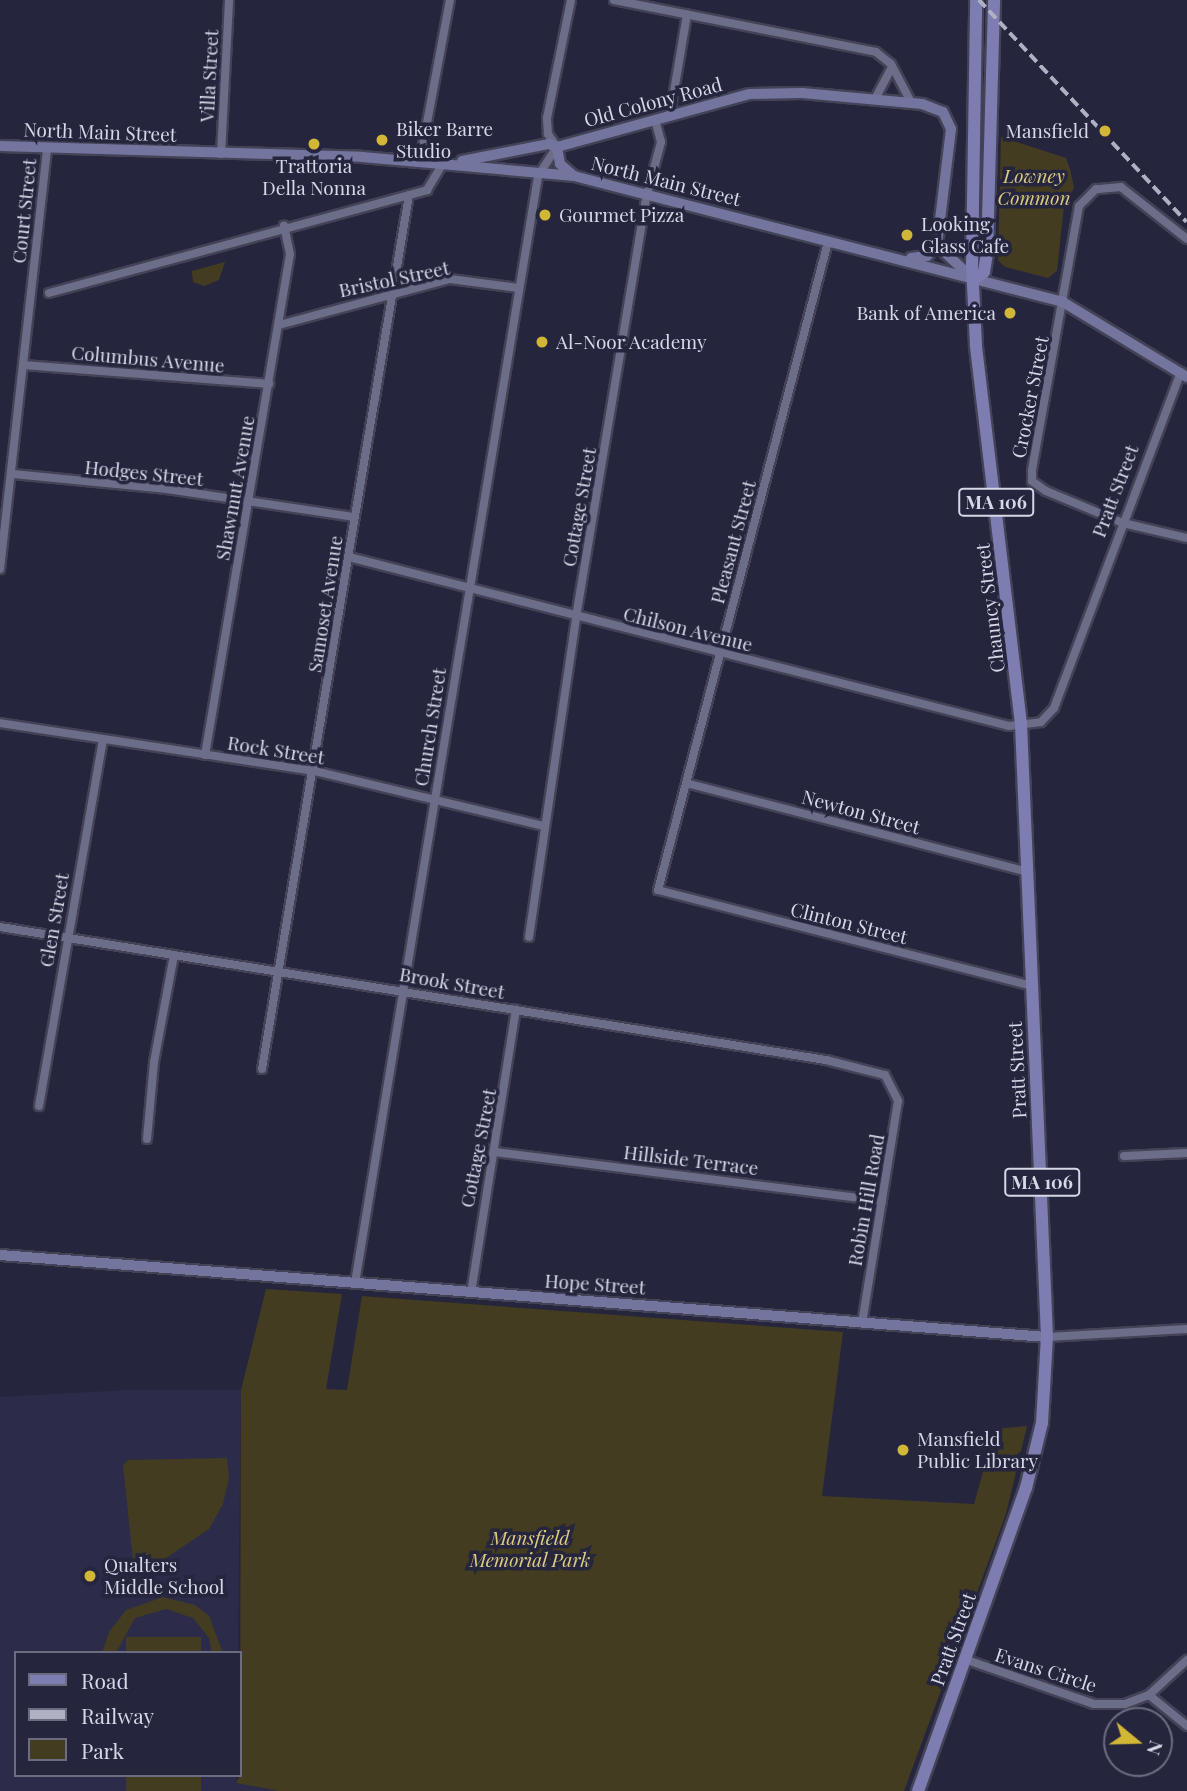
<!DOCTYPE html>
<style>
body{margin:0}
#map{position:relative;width:1187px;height:1791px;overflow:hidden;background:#25253d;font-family:"Playfair Display",serif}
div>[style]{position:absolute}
.built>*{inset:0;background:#2c2b4a}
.green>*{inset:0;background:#433c21;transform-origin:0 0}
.roads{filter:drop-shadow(2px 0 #434256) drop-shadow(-2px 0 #434256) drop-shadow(0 2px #434256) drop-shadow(0 -2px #434256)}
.street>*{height:8px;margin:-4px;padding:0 4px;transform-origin:4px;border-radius:4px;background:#6c6d89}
.secondary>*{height:10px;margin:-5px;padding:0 5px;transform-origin:5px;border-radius:5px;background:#74759e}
.primary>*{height:12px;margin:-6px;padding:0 6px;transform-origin:6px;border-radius:6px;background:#7d7db2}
.rail>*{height:3.5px;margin-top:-1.75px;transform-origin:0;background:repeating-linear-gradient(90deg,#afb0c2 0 10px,transparent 0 15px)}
.dots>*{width:19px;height:19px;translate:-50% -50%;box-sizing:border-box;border:4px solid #25253d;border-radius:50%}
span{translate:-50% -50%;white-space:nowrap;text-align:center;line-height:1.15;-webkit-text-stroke:7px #25253d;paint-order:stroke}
.shield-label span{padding:2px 5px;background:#25253d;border:2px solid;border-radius:5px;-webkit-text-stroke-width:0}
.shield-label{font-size:18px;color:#d6d7e7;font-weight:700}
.street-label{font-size:19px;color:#d6d7e7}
.poi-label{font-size:19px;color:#d6d7e7}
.left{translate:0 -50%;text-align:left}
.right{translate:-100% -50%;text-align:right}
.park-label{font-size:19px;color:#dccb81;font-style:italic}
.legend{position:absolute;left:14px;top:1651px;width:228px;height:126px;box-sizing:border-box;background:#25253d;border:2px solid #6c6c81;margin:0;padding:9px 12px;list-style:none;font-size:21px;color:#d6d7e7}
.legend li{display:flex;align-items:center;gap:14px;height:35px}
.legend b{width:35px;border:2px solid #6c6c81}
.north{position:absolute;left:1103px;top:1707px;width:70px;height:70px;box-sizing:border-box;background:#25253d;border:2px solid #6c6c81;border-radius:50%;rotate:109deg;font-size:19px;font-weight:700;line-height:28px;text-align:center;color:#d6d7e7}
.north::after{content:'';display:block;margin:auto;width:24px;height:32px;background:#d2b736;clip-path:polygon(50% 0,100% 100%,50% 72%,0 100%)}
</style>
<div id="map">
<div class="built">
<div style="clip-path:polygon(126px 1390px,241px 1390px,238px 1653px,16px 1653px,16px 1775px,236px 1775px,236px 1783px,278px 1791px,0 1791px,0 1397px)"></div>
</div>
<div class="green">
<div style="clip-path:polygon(1001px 137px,1066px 158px,1070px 169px,1074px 188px,1064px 206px,1057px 271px,1048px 278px,1005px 267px,998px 260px)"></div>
<div style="clip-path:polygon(225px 262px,219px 280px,204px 286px,193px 282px,192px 271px)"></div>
<div style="clip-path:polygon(266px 1289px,342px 1294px,326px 1389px,347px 1390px,362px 1296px,843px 1332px,822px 1496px,974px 1504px,995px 1429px,1027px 1426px,1006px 1514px,904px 1791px,279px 1791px,236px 1783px,240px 1775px,241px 1390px)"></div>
<div style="clip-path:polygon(227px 1458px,229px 1478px,223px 1504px,209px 1529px,163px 1560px,138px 1564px,133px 1561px,123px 1465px,128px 1460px)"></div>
<div style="clip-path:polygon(163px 1597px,195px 1605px,209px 1616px,223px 1653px,212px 1653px,209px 1638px,193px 1618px,166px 1609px,135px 1618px,116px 1653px,102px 1653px,109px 1632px,126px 1610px)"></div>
<div style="left:201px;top:1637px;width:16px;height:75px;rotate:90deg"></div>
<div style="left:126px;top:1775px;width:75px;height:16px"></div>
</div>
<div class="roads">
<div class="street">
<div style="left:614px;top:0;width:267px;rotate:11.2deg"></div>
<div style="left:876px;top:52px;width:19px;rotate:39deg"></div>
<div style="left:891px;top:64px;width:43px;rotate:62.2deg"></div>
<div style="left:875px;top:99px;width:36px;rotate:-62deg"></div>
<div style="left:670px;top:115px;width:102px;rotate:-80.4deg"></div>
<div style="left:221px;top:154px;width:154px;rotate:-87deg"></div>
<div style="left:420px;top:160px;width:163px;rotate:-79.4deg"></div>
<div style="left:1187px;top:239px;width:84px;rotate:-141.8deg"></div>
<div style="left:1121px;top:187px;width:25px;rotate:175deg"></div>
<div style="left:1096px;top:189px;width:24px;rotate:135deg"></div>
<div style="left:1079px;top:206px;width:269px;rotate:100.1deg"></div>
<div style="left:1032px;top:471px;width:10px;rotate:90deg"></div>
<div style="left:1032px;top:481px;width:17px;rotate:36deg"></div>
<div style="left:1046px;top:491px;width:83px;rotate:22.6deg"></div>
<div style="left:1123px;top:523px;width:66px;rotate:13.2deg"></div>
<div style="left:828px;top:242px;width:670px;rotate:104.7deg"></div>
<div style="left:658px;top:890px;width:386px;rotate:14.4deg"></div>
<div style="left:49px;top:293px;width:392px;rotate:-15.2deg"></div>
<div style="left:427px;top:190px;width:33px;rotate:-59deg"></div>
<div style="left:279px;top:325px;width:177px;rotate:-15.1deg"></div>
<div style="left:450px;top:279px;width:69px;rotate:7.5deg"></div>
<div style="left:24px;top:365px;width:246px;rotate:4.4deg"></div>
<div style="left:13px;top:474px;width:155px;rotate:5.6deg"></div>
<div style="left:167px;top:489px;width:190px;rotate:8.5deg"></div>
<div style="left:349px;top:557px;width:681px;rotate:14.36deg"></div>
<div style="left:1009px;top:726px;width:32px;rotate:-7deg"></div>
<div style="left:1041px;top:722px;width:19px;rotate:-47deg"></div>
<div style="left:1054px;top:708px;width:359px;rotate:-69.3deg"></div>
<div style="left:0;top:569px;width:424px;rotate:-83.6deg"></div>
<div style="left:0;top:723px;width:319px;rotate:8.7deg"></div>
<div style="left:315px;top:771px;width:236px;rotate:13.5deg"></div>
<div style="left:205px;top:755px;width:508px;rotate:-80.37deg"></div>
<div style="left:290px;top:254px;width:29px;rotate:-102deg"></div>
<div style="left:686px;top:783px;width:352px;rotate:14.6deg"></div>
<div style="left:0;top:927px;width:837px;rotate:9.15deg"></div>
<div style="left:826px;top:1060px;width:61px;rotate:14.3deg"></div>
<div style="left:885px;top:1075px;width:29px;rotate:63deg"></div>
<div style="left:898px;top:1101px;width:225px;rotate:99.2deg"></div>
<div style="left:529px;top:937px;width:323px;rotate:-81.6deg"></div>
<div style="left:576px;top:617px;width:429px;rotate:-80.5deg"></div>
<div style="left:647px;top:194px;width:54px;rotate:-74.9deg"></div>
<div style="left:661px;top:142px;width:23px;rotate:-105deg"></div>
<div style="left:262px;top:1069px;width:886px;rotate:-80.45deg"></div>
<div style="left:39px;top:1106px;width:372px;rotate:-80.1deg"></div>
<div style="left:147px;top:1139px;width:77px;rotate:-84.8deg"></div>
<div style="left:154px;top:1062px;width:109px;rotate:-79.4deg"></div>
<div style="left:495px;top:1152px;width:390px;rotate:7.2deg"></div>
<div style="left:1124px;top:1156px;width:63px;rotate:-2.7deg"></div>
<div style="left:355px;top:1283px;width:1122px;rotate:-80.61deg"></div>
<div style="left:538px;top:176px;width:35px;rotate:-57deg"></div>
<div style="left:557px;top:147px;width:16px;rotate:-125deg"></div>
<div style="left:548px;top:134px;width:16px;rotate:-94deg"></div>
<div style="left:547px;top:118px;width:120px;rotate:-78.5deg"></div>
<div style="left:471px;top:1293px;width:287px;rotate:-81deg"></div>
<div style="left:1047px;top:1337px;width:140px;rotate:-3.3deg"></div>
<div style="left:967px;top:1660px;width:134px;rotate:19.1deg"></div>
<div style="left:1094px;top:1704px;width:31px"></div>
<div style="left:1125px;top:1704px;width:26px;rotate:-21deg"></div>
<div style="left:1149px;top:1695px;width:49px;rotate:39.2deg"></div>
<div style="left:1149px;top:1695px;width:52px;rotate:-42.6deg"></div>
</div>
<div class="secondary">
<div style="left:0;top:146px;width:362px;rotate:1.7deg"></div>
<div style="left:362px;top:157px;width:213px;rotate:5.1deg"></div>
<div style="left:574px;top:176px;width:505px;rotate:14.45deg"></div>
<div style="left:1063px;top:302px;width:145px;rotate:31.2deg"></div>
<div style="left:557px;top:147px;width:17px;rotate:80deg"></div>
<div style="left:560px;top:164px;width:18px;rotate:41deg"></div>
<div style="left:462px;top:161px;width:89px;rotate:-11.1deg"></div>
<div style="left:549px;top:144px;width:9px;rotate:21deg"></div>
<div style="left:557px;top:147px;width:200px;rotate:-15.4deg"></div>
<div style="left:750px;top:94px;width:52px;rotate:-1.1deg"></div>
<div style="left:802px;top:93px;width:121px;rotate:5.2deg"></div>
<div style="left:922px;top:104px;width:22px;rotate:21deg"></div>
<div style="left:943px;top:112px;width:19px;rotate:65deg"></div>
<div style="left:951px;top:129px;width:117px;rotate:96.9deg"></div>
<div style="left:937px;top:245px;width:44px;rotate:43.2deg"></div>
<div style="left:911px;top:258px;width:16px;rotate:-7deg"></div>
<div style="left:927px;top:256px;width:15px;rotate:-48deg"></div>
<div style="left:0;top:1255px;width:1050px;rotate:4.48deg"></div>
</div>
<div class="primary">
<div style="left:974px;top:279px;width:12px;rotate:-35deg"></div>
<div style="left:984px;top:272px;width:18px;rotate:-81deg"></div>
<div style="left:987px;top:254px;width:254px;rotate:-88.4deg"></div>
<div style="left:918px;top:1791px;width:322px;rotate:-70.4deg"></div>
<div style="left:1026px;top:1488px;width:67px;rotate:-76.2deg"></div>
<div style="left:1042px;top:1423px;width:86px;rotate:-86.7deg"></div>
<div style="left:1047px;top:1337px;width:614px;rotate:-92.43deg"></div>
<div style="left:1021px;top:724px;width:382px;rotate:-96.8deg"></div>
<div style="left:976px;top:345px;width:78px;rotate:-92.9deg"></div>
<div style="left:972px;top:267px;width:267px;rotate:-89.1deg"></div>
</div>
</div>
<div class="rail">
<div style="left:979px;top:0;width:304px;rotate:46.9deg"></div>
</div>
<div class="dots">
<div style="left:1105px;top:131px;background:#d2b736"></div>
<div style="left:382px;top:140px;background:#d2b736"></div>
<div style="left:314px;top:144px;background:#d2b736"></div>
<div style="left:545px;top:215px;background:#d2b736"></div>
<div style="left:907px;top:235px;background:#d2b736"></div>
<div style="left:1010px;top:313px;background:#d2b736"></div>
<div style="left:542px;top:342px;background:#d2b736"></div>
<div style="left:903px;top:1450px;background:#d2b736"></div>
<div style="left:90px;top:1576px;background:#d2b736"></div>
</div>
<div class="shield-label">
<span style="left:996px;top:502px">MA 106</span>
<span style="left:1042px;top:1182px">MA 106</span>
</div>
<div class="street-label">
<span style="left:209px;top:76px;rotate:-87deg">Villa Street</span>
<span style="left:653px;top:102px;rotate:-15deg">Old Colony Road</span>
<span style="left:100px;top:132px;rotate:2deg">North Main Street</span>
<span style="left:666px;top:181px;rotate:14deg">North Main Street</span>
<span style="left:24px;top:211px;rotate:-84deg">Court Street</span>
<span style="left:394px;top:279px;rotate:-12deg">Bristol Street</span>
<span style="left:148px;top:359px;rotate:5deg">Columbus Avenue</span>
<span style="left:1030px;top:397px;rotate:-79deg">Crocker Street</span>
<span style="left:144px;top:473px;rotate:6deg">Hodges Street</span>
<span style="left:235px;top:488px;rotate:-80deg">Shawmut Avenue</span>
<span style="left:1115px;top:491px;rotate:-69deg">Pratt Street</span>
<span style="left:579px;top:507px;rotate:-80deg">Cottage Street</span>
<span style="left:733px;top:542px;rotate:-75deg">Pleasant Street</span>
<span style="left:325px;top:604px;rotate:-81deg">Samoset Avenue</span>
<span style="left:990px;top:608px;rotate:-97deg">Chauncy Street</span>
<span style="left:688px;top:629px;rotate:14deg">Chilson Avenue</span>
<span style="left:430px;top:727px;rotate:-81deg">Church Street</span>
<span style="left:276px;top:750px;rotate:9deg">Rock Street</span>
<span style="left:861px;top:812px;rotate:15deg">Newton Street</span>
<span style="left:54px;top:920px;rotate:-80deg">Glen Street</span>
<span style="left:849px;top:923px;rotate:14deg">Clinton Street</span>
<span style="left:452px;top:983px;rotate:10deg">Brook Street</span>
<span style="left:1017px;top:1070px;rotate:-93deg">Pratt Street</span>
<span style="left:478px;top:1148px;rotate:-79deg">Cottage Street</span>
<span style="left:691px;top:1160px;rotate:7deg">Hillside Terrace</span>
<span style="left:866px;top:1200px;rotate:-80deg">Robin Hill Road</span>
<span style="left:595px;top:1284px;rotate:4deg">Hope Street</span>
<span style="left:953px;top:1639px;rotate:-70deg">Pratt Street</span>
<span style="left:1046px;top:1670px;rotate:18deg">Evans Circle</span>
</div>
<div class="poi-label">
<span class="left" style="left:396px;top:140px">Biker Barre<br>Studio</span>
<span class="right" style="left:1089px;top:131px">Mansfield</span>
<span style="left:314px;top:177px">Trattoria<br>Della Nonna</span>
<span class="left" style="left:559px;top:215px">Gourmet Pizza</span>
<span class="left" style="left:921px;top:235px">Looking<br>Glass Cafe</span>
<span class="right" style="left:996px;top:313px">Bank of America</span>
<span class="left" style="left:556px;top:342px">Al-Noor Academy</span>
<span class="left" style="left:917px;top:1450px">Mansfield<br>Public Library</span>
<span class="left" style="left:104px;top:1576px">Qualters<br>Middle School</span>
</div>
<div class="park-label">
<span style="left:1034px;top:187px">Lowney<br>Common</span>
<span style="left:530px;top:1549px">Mansfield<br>Memorial Park</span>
</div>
<ul class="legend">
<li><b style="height:9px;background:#7d7db2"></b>Road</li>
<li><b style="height:9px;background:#afb0c2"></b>Railway</li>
<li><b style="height:19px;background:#433c21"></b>Park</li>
</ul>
<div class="north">N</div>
</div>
